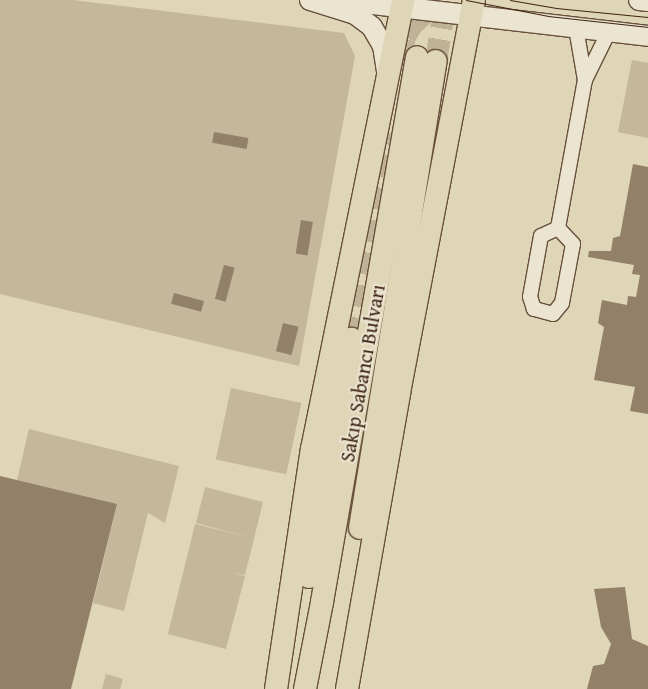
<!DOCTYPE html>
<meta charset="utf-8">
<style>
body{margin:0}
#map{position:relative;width:648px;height:689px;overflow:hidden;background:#dfd5b7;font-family:"Gentium Book Plus",serif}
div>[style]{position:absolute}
.green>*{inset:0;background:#c4b79b;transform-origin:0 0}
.building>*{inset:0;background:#928068;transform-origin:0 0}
.primary-tunnel>*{height:22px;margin-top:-11px;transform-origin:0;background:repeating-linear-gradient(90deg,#bfb296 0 22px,transparent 0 33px)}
.roads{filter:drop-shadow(1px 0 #67503c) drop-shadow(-1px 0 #67503c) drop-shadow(0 1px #67503c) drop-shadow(0 -1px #67503c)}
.street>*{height:14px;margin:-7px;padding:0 7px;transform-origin:7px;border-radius:7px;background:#eae4d0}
.secondary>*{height:20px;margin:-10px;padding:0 10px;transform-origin:10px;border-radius:10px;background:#eae4d0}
.primary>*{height:22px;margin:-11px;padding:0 11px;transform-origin:11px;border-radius:11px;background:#dfd5b7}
.tram>*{height:1px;margin:-0.5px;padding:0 0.5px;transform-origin:0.5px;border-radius:0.5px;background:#3f2413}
span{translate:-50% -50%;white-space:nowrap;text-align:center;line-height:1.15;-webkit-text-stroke:4px #eae4d0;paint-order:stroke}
.street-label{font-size:20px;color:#3f2413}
</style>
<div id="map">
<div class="green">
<div style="clip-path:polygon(0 0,73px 0,344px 33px,355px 56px,299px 366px,0 294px)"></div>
<div style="clip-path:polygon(632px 60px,648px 63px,648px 138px,618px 132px)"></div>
<div style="left:231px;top:388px;width:72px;height:73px;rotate:12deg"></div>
<div style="clip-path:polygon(29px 429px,179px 466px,165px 523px,148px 513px,124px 611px,93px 603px,117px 505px,17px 480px)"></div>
<div style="clip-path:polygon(205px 487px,263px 502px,245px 575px,231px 572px,245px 576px,226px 649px,168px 634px,195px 524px,253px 538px,196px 523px)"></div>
<div style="clip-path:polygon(106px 674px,123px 679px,120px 689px,102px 689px)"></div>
</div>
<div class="building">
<div style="left:214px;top:132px;width:35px;height:11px;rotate:10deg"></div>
<div style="clip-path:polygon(633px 164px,648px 167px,648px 414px,630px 411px,635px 387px,594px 380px,604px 327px,598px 323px,602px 300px,627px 305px,628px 296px,636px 297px,640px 275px,632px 274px,634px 265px,588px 257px,589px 251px,611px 251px,613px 238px,620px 236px)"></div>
<div style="left:301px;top:220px;width:12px;height:34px;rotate:9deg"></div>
<div style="left:224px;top:265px;width:11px;height:35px;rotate:15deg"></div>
<div style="left:174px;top:293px;width:31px;height:11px;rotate:15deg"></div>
<div style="left:283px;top:323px;width:16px;height:29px;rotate:14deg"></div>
<div style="clip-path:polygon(0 476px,117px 504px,71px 689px,0 689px)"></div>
<div style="clip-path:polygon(625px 587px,632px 639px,648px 646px,648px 689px,587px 689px,593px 666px,604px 664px,611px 644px,601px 627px,594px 589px)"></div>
</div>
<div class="primary-tunnel">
<div style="left:399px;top:60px;width:24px;rotate:-75deg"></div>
<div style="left:405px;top:37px;width:13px;rotate:-61deg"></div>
<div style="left:411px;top:26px;width:35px;rotate:-43deg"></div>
<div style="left:436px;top:61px;width:62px;rotate:-80.7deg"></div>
<div style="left:351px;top:339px;width:209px;rotate:-80.1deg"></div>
</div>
<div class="roads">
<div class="street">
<div style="left:576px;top:28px;width:53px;rotate:80.2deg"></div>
<div style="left:558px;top:228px;width:22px;rotate:47deg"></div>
<div style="left:573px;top:244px;width:60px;rotate:100.6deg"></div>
<div style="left:562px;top:303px;width:14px;rotate:129deg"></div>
<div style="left:553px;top:314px;width:20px;rotate:-165deg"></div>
<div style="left:534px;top:309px;width:13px;rotate:-108deg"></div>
<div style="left:530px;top:297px;width:62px;rotate:-79.8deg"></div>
<div style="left:541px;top:236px;width:19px;rotate:-25deg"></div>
<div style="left:558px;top:228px;width:150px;rotate:-79.7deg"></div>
<div style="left:585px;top:80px;width:52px;rotate:-63.9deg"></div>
</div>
<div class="secondary">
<div style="left:310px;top:0;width:47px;rotate:17.3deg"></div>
<div style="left:355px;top:14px;width:21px;rotate:37deg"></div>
<div style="left:372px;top:27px;width:22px;rotate:60deg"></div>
<div style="left:383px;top:46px;width:25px;rotate:81deg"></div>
<div style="left:338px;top:0;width:312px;rotate:6.6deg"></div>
<div style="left:639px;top:0;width:9px;rotate:6deg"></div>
</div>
<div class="primary">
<div style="left:360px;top:528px;width:473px;rotate:-80.8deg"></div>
<div style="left:309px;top:577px;width:242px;rotate:-80deg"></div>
<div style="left:276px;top:689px;width:243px;rotate:-81.5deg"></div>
<div style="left:312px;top:449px;width:458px;rotate:-78.5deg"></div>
<div style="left:305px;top:689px;width:89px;rotate:-78.9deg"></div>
<div style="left:322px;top:602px;width:553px;rotate:-80.11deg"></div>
<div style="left:347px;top:689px;width:301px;rotate:-80deg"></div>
<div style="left:399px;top:393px;width:400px;rotate:-79.2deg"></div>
</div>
</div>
<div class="tram">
<div style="left:466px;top:0;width:84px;rotate:11deg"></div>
<div style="left:548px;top:16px;width:101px;rotate:6.3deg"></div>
<div style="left:510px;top:0;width:47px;rotate:9.9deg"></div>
<div style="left:556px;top:8px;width:92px;rotate:5.6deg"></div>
</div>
<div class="street-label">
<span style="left:362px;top:373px;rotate:-80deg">Sakıp Sabancı Bulvarı</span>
</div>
</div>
